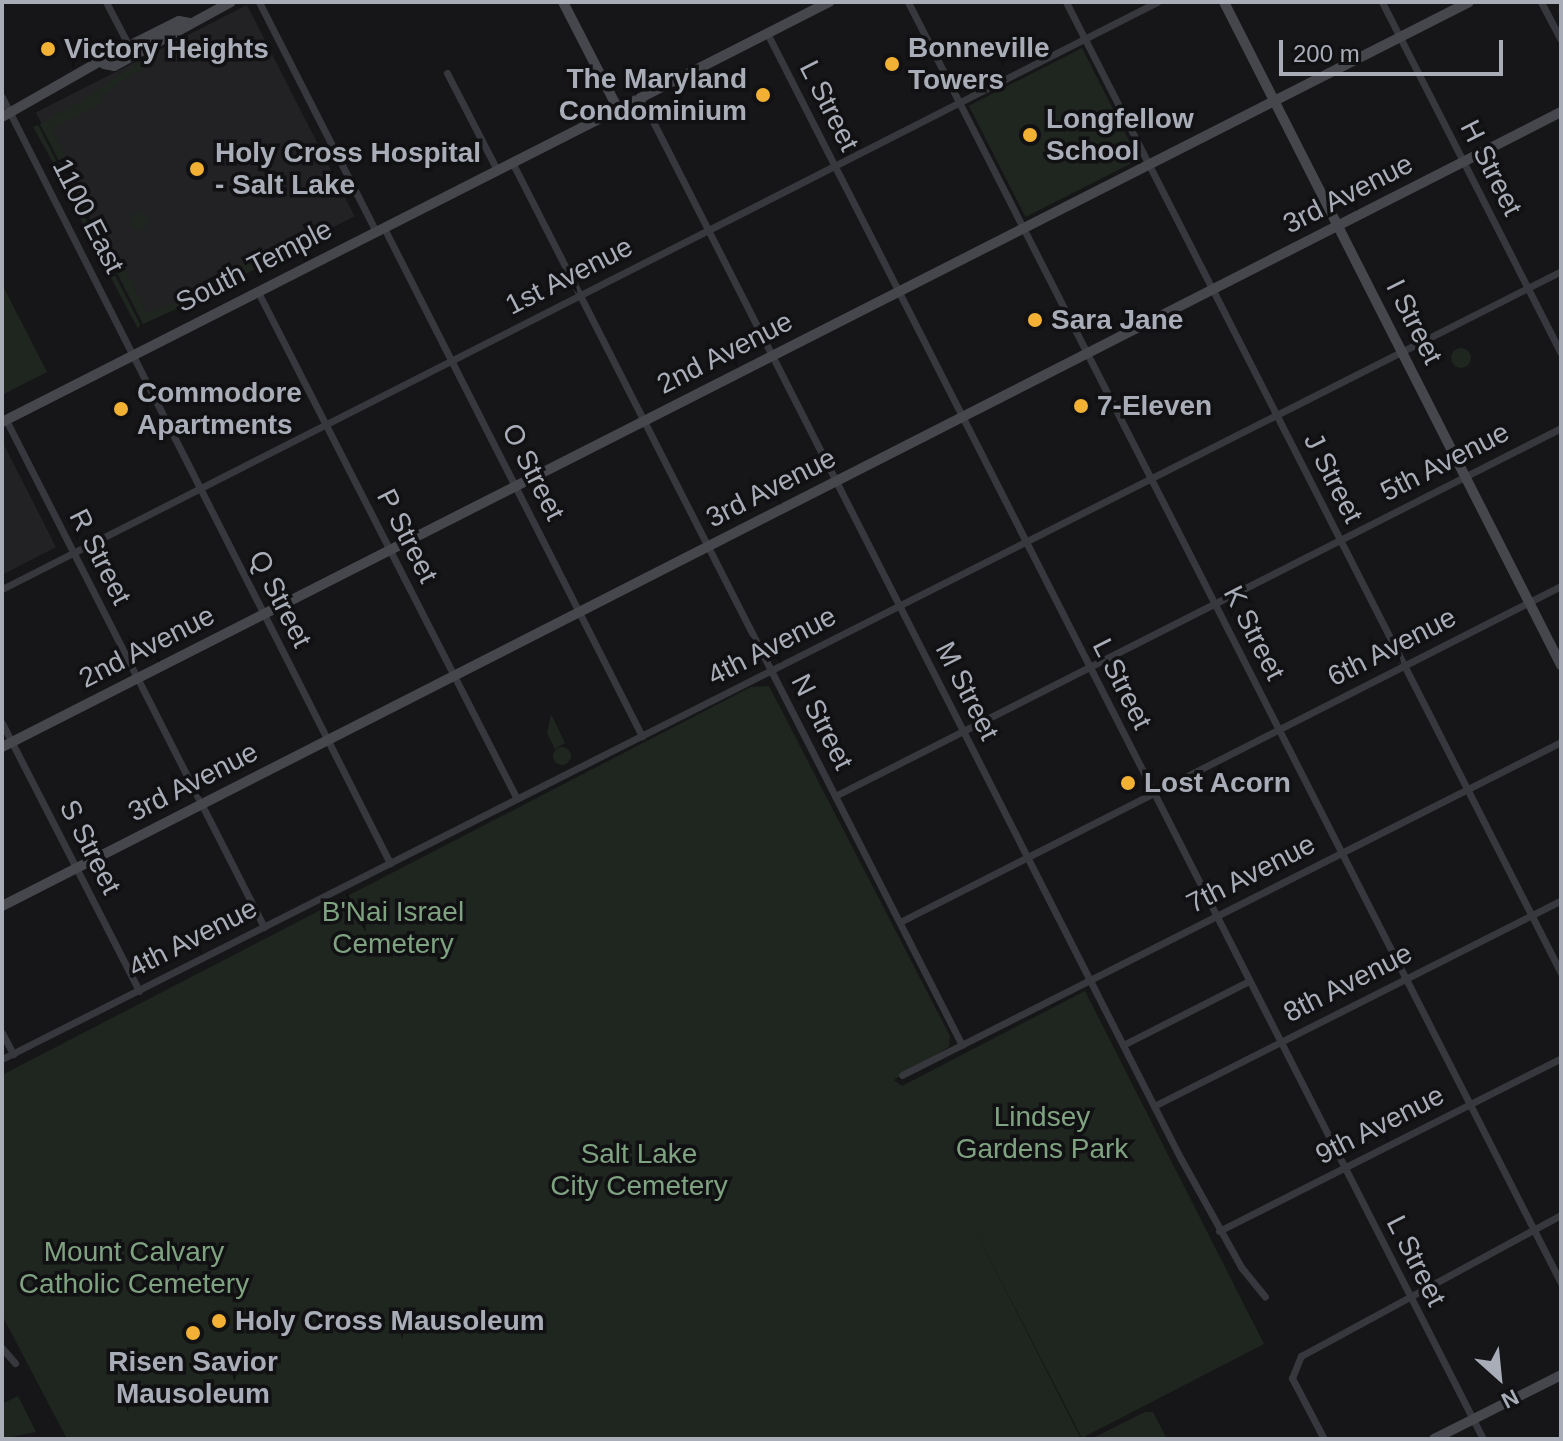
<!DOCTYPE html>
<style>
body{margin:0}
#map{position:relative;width:1563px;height:1441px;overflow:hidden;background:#161618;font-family:Helvetica,sans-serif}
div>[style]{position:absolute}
.built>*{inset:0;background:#222225;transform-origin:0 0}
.green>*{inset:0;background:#1e261f;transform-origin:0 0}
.round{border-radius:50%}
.street>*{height:7px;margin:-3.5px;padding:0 3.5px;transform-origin:3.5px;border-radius:3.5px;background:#37383d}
.secondary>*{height:10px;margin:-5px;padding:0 5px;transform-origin:5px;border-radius:5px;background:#45474d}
.dots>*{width:22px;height:22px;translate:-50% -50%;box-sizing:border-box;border:4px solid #111113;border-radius:50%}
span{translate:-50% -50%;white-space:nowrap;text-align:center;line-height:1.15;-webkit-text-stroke:7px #111113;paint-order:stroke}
.poi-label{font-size:28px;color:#a8adb8;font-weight:700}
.left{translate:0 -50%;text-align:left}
.right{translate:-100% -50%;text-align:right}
.street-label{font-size:28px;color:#a8adb8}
.park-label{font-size:28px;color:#7fa381}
.frame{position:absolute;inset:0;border:4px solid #a8adb8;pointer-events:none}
.north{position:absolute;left:1459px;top:1337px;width:80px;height:80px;-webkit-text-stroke:6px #111113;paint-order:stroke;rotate:153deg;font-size:22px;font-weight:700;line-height:32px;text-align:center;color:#a8adb8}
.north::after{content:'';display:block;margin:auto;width:28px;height:36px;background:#a8adb8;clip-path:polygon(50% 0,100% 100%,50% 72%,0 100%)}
.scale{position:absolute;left:1279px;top:40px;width:224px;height:36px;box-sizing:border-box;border:4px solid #a8adb8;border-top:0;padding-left:10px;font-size:24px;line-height:28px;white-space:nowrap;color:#a8adb8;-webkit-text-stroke:6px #111113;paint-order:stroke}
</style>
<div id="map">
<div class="built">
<div style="left:247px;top:5px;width:237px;height:237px;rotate:63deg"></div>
<div style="clip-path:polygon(3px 443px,56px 547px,2px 575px,2px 444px)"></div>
</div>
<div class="green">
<div style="left:1082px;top:48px;width:125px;height:127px;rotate:63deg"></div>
<div style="left:145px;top:58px;width:7px;height:123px;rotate:56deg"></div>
<div style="left:98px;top:93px;width:11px;height:55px;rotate:63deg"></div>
<div style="clip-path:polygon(46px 120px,69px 162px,64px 171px,40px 124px)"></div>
<div style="clip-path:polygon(38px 125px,62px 172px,59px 173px,33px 127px)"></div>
<div style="clip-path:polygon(66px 179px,91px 229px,87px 231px,62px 184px)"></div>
<div class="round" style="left:130px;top:212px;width:18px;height:18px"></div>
<div style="clip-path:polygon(95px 236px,140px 324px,138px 329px,91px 240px)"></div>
<div style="left:257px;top:256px;width:11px;height:78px;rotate:63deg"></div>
<div style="clip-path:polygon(121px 263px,148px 314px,184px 298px,187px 304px,143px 324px,114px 267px)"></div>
<div style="clip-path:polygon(2px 284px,47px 372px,2px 395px)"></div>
<div class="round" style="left:1451px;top:348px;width:20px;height:20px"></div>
<div style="clip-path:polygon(769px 686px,950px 1036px,949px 1047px,894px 1080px,902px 1086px,1085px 991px,1264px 1344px,1082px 1438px,974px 1228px,1081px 1439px,67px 1439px,2px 1315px,2px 1075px,751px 687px)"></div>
<div style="clip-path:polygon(551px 714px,565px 743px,555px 749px,547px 733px)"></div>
<div class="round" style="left:553px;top:747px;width:18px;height:18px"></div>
<div style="clip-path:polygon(18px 1396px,36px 1432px,2px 1439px,2px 1404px)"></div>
<div style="clip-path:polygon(1145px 1412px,1153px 1412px,1167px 1439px,1091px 1439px)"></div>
</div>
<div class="street">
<div style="left:106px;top:2px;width:50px;rotate:62.4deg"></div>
<div style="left:259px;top:2px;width:258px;rotate:63deg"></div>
<div style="left:908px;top:2px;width:1438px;rotate:62.99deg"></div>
<div style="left:1066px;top:2px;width:1090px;rotate:62.99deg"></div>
<div style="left:1382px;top:2px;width:394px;rotate:63deg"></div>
<div style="left:1541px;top:2px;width:43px;rotate:62.2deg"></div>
<div style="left:767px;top:33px;width:1578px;rotate:63.01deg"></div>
<div style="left:447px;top:73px;width:109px;rotate:62.7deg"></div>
<div style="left:2px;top:97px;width:859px;rotate:63.14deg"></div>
<div style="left:641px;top:98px;width:1191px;rotate:63.03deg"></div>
<div style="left:1181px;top:1159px;width:124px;rotate:60.9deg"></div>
<div style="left:1241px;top:1267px;width:38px;rotate:51deg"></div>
<div style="left:512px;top:162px;width:991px;rotate:63deg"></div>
<div style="left:384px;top:228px;width:570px;rotate:63.08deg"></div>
<div style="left:258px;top:292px;width:569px;rotate:62.94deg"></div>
<div style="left:6px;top:420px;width:569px;rotate:63.03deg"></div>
<div style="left:2px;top:589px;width:1296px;rotate:-26.94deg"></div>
<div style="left:2px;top:723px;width:301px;rotate:62.9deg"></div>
<div style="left:835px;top:796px;width:814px;rotate:-26.88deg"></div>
<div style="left:900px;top:922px;width:741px;rotate:-26.95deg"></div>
<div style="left:2px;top:1033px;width:24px;rotate:62deg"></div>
<div style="left:1123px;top:1045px;width:141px;rotate:-26.9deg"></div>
<div style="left:2px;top:1059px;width:1747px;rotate:-26.81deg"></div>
<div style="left:902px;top:1075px;width:738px;rotate:-26.81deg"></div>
<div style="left:1154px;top:1106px;width:456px;rotate:-26.8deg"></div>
<div style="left:1219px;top:1231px;width:383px;rotate:-26.8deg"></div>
<div style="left:2px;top:1348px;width:20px;rotate:49deg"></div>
<div style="left:1324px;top:1439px;width:69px;rotate:-117.7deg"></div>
<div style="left:1292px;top:1378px;width:24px;rotate:-68deg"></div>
<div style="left:1301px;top:1356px;width:296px;rotate:-28.5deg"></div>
</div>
<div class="secondary">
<div style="left:563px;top:2px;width:120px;rotate:62.8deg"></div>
<div style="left:1224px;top:2px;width:744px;rotate:63.06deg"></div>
<div style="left:104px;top:64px;width:10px;rotate:11deg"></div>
<div style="left:114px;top:66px;width:133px;rotate:-28.7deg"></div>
<div style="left:2px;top:117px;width:123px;rotate:-29.7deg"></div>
<div style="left:109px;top:56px;width:78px;rotate:-26.6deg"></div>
<div style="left:179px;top:21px;width:11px;rotate:10deg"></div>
<div style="left:2px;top:422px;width:928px;rotate:-26.92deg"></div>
<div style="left:2px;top:747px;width:1645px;rotate:-26.92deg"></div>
<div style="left:2px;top:906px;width:1750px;rotate:-26.99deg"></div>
<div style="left:1434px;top:1439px;width:142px;rotate:-26.7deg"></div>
</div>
<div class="dots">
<div style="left:48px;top:49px;background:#f2b134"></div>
<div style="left:892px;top:64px;background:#f2b134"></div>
<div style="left:763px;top:95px;background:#f2b134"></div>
<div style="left:1030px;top:135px;background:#f2b134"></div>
<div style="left:197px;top:169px;background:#f2b134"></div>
<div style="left:1035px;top:320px;background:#f2b134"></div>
<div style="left:1081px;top:406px;background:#f2b134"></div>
<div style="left:121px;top:409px;background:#f2b134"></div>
<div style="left:1128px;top:783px;background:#f2b134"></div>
<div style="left:219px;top:1321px;background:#f2b134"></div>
<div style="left:193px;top:1333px;background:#f2b134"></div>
</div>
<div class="poi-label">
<span class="left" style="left:908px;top:64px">Bonneville<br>Towers</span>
<span class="left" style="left:64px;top:49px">Victory Heights</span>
<span class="right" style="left:747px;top:95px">The Maryland<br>Condominium</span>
<span class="left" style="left:1046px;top:135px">Longfellow<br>School</span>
<span class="left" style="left:215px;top:169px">Holy Cross Hospital<br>- Salt Lake</span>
<span class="left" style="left:1051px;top:320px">Sara Jane</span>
<span class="left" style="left:137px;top:409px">Commodore<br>Apartments</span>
<span class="left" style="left:1097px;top:406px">7-Eleven</span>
<span class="left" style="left:1144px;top:783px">Lost Acorn</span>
<span class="left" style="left:235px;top:1321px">Holy Cross Mausoleum</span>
<span style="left:193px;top:1378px">Risen Savior<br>Mausoleum</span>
</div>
<div class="street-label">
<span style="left:829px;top:106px;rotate:63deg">L Street</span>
<span style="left:1491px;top:168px;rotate:63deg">H Street</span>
<span style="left:1348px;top:194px;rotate:-27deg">3rd Avenue</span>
<span style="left:88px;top:216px;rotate:63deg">1100 East</span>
<span style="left:254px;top:266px;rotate:-27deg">South Temple</span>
<span style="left:569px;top:276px;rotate:-27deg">1st Avenue</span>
<span style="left:1414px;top:322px;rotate:63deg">I Street</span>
<span style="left:725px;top:353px;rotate:-27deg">2nd Avenue</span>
<span style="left:1445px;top:462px;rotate:-27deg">5th Avenue</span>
<span style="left:533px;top:472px;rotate:63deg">O Street</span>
<span style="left:1333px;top:478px;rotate:63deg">J Street</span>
<span style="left:771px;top:488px;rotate:-27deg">3rd Avenue</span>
<span style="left:407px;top:536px;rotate:63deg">P Street</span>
<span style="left:100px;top:557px;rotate:63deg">R Street</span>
<span style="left:280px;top:599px;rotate:63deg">Q Street</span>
<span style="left:1254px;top:633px;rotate:63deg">K Street</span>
<span style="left:772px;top:646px;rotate:-27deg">4th Avenue</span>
<span style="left:147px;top:647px;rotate:-27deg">2nd Avenue</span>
<span style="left:1392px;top:647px;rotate:-27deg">6th Avenue</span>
<span style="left:1122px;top:684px;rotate:63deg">L Street</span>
<span style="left:967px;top:691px;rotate:63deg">M Street</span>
<span style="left:822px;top:722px;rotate:63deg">N Street</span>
<span style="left:193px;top:782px;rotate:-27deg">3rd Avenue</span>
<span style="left:90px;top:847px;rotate:63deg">S Street</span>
<span style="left:1251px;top:874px;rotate:-27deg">7th Avenue</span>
<span style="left:193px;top:938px;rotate:-27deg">4th Avenue</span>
<span style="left:1348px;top:983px;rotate:-27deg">8th Avenue</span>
<span style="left:1380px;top:1125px;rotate:-27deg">9th Avenue</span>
<span style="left:1416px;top:1261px;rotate:63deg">L Street</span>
</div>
<div class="park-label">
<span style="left:393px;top:928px">B'Nai Israel<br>Cemetery</span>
<span style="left:1042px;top:1133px">Lindsey<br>Gardens Park</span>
<span style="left:639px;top:1170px">Salt Lake<br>City Cemetery</span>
<span style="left:134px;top:1268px">Mount Calvary<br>Catholic Cemetery</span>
</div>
<div class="frame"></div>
<div class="north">N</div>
<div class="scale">200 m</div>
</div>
